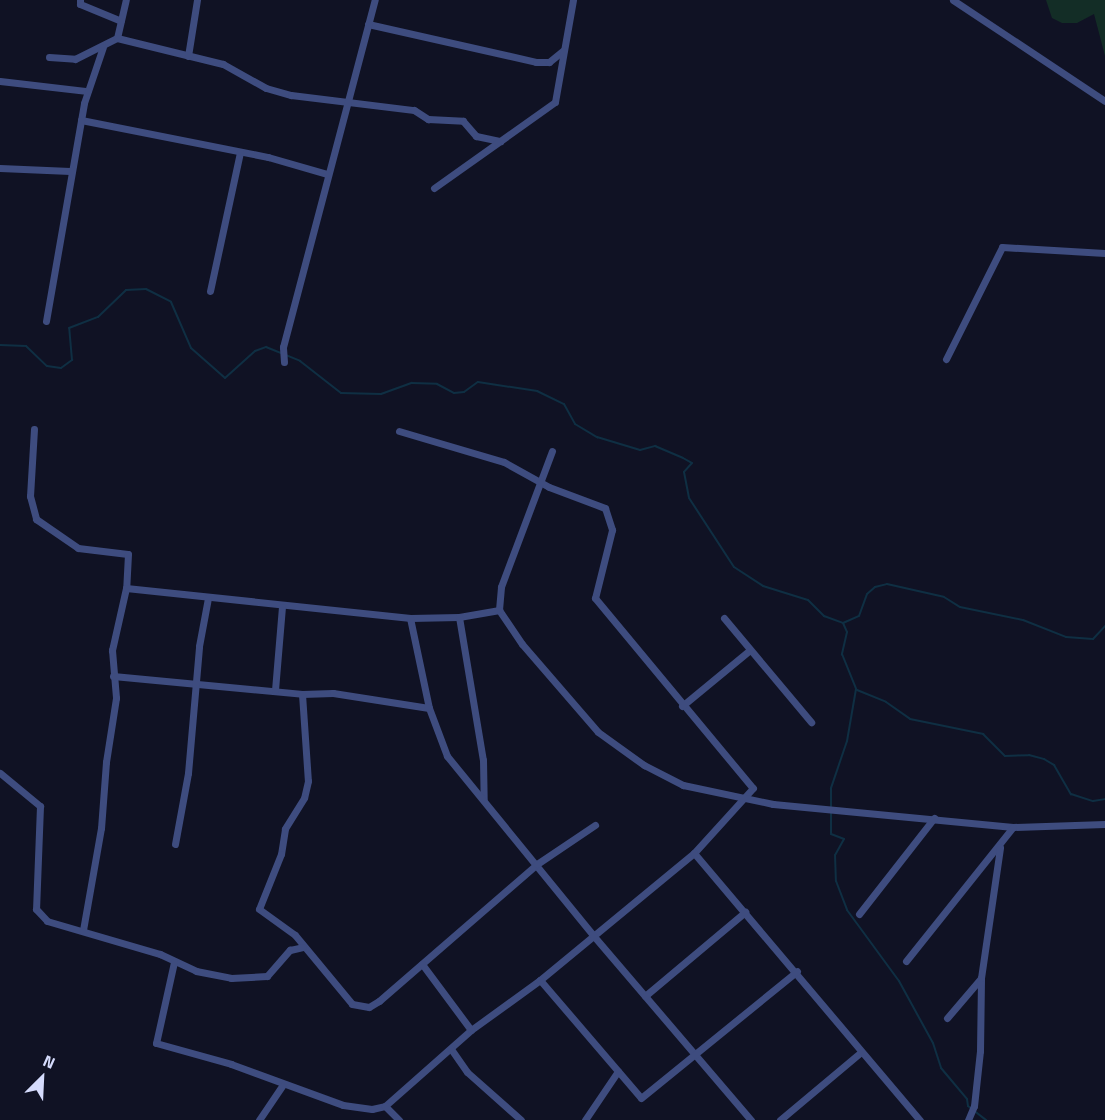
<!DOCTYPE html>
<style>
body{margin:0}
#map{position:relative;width:1105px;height:1120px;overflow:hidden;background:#101224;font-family:"Titillium Web",sans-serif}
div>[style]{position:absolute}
.green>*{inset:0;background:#132d26}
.stream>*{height:2px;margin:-1px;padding:0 1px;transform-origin:1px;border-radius:1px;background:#0f2f43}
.street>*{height:7px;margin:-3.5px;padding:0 3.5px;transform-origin:3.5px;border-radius:3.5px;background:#3e4c7f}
span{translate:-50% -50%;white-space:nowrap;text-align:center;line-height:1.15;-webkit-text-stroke:4.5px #101224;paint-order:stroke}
.north{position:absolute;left:12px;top:1048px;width:60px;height:60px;-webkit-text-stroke:4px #101224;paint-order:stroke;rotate:24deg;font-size:16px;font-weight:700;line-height:24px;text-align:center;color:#d5dbfc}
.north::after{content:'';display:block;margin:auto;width:21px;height:27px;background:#d5dbfc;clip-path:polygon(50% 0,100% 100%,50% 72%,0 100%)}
</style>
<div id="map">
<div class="green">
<div style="clip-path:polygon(1046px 0,1105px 0,1105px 56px,1094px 14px,1077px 23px,1062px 23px,1052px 18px)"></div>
</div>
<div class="stream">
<div style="left:0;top:345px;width:26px;rotate:2deg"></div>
<div style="left:26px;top:346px;width:29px;rotate:44deg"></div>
<div style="left:47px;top:366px;width:14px;rotate:8deg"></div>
<div style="left:61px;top:368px;width:14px;rotate:-36deg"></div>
<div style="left:72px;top:360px;width:32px;rotate:-95deg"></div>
<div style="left:69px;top:328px;width:31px;rotate:-21deg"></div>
<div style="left:98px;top:317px;width:39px;rotate:-44deg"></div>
<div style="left:126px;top:290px;width:20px;rotate:-3deg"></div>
<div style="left:146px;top:289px;width:28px;rotate:27deg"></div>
<div style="left:171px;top:302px;width:50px;rotate:66.5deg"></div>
<div style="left:191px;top:348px;width:45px;rotate:41.4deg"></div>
<div style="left:225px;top:378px;width:40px;rotate:-42deg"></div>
<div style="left:255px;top:351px;width:12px;rotate:-20deg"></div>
<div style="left:266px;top:347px;width:37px;rotate:22deg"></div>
<div style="left:300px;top:361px;width:52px;rotate:38deg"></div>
<div style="left:341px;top:393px;width:40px;rotate:1.4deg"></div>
<div style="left:381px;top:394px;width:33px;rotate:-20deg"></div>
<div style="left:412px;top:383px;width:25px;rotate:2deg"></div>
<div style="left:437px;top:384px;width:19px;rotate:28deg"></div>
<div style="left:454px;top:393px;width:10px;rotate:-6deg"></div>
<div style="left:464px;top:392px;width:17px;rotate:-36deg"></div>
<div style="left:478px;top:382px;width:60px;rotate:8.7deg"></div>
<div style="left:537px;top:391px;width:30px;rotate:26deg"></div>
<div style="left:564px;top:404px;width:23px;rotate:61deg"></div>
<div style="left:575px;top:424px;width:26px;rotate:31deg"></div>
<div style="left:597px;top:437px;width:45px;rotate:16.8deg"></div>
<div style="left:640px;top:450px;width:16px;rotate:-15deg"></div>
<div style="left:655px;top:446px;width:30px;rotate:23deg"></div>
<div style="left:683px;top:458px;width:10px;rotate:29deg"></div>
<div style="left:692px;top:463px;width:12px;rotate:132deg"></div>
<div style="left:684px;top:472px;width:26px;rotate:79deg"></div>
<div style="left:689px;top:498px;width:82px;rotate:56.9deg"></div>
<div style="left:734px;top:567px;width:35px;rotate:33deg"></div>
<div style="left:763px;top:586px;width:47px;rotate:17.3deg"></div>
<div style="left:808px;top:600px;width:23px;rotate:45deg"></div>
<div style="left:824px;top:616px;width:20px;rotate:20deg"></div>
<div style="left:843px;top:623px;width:17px;rotate:-24deg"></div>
<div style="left:859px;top:616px;width:23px;rotate:-70deg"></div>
<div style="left:867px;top:594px;width:11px;rotate:-41deg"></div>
<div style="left:875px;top:587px;width:12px;rotate:-14deg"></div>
<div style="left:887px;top:584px;width:58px;rotate:12.8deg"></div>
<div style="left:944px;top:597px;width:19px;rotate:32deg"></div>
<div style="left:960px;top:607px;width:64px;rotate:11.7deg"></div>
<div style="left:1023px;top:620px;width:46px;rotate:21.6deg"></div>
<div style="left:1066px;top:637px;width:27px;rotate:4deg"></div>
<div style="left:1093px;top:639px;width:18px;rotate:-47deg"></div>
<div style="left:843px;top:623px;width:10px;rotate:66deg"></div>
<div style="left:847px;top:632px;width:23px;rotate:103deg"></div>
<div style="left:842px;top:654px;width:38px;rotate:68deg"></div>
<div style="left:856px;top:689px;width:53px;rotate:99.8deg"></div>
<div style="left:847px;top:741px;width:50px;rotate:108.8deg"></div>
<div style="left:831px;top:788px;width:46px;rotate:90deg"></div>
<div style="left:831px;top:834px;width:14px;rotate:21deg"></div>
<div style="left:844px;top:839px;width:18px;rotate:119deg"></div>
<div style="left:835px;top:855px;width:26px;rotate:88deg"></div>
<div style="left:836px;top:881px;width:31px;rotate:69deg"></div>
<div style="left:847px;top:910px;width:88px;rotate:53.8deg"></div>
<div style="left:899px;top:981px;width:71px;rotate:61.3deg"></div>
<div style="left:933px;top:1043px;width:26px;rotate:72deg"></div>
<div style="left:941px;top:1068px;width:40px;rotate:50deg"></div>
<div style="left:967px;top:1099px;width:7px;rotate:82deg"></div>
<div style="left:968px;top:1106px;width:23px;rotate:38deg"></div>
<div style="left:857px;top:690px;width:31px;rotate:22deg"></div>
<div style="left:886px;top:702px;width:29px;rotate:35deg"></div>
<div style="left:910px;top:719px;width:75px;rotate:11.6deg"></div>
<div style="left:983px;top:734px;width:31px;rotate:45deg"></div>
<div style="left:1005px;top:756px;width:24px;rotate:-2deg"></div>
<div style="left:1029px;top:755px;width:16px;rotate:15deg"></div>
<div style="left:1044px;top:759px;width:12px;rotate:31deg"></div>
<div style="left:1054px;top:765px;width:34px;rotate:60deg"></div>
<div style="left:1071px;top:794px;width:23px;rotate:18deg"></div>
<div style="left:1093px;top:801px;width:12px;rotate:-9deg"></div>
</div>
<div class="street">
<div style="left:80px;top:0;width:4px;rotate:90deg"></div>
<div style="left:80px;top:4px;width:44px;rotate:22.5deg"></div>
<div style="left:953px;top:0;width:182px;rotate:33.6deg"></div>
<div style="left:368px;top:24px;width:172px;rotate:12.7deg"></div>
<div style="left:536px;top:62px;width:13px"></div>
<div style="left:549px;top:62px;width:19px;rotate:-39deg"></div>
<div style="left:117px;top:38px;width:109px;rotate:13.8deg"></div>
<div style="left:223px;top:64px;width:49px;rotate:29.2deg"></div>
<div style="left:266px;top:88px;width:26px;rotate:16deg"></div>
<div style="left:291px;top:95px;width:124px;rotate:7deg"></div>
<div style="left:414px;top:110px;width:17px;rotate:33deg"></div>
<div style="left:428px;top:119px;width:35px;rotate:3deg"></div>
<div style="left:463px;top:121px;width:20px;rotate:49deg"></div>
<div style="left:476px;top:136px;width:25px;rotate:12deg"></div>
<div style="left:188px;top:56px;width:57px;rotate:-80.9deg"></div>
<div style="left:49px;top:57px;width:26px;rotate:4deg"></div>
<div style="left:75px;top:59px;width:47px;rotate:-26.6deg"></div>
<div style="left:117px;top:38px;width:39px;rotate:-77deg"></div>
<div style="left:0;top:81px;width:88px;rotate:6.6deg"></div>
<div style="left:81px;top:120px;width:191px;rotate:11.2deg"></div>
<div style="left:268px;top:157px;width:61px;rotate:16.1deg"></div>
<div style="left:0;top:168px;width:70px;rotate:2.5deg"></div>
<div style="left:434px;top:188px;width:148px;rotate:-35.4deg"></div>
<div style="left:555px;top:102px;width:104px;rotate:-80deg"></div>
<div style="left:210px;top:291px;width:142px;rotate:-77.8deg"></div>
<div style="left:46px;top:321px;width:221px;rotate:-80.1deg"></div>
<div style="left:84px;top:103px;width:59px;rotate:-71.3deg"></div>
<div style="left:946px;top:359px;width:125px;rotate:-63.4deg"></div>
<div style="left:1002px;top:247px;width:103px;rotate:3.3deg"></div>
<div style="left:284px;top:362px;width:15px;rotate:-94deg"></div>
<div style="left:283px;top:347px;width:359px;rotate:-75.2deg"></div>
<div style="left:34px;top:429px;width:67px;rotate:93.4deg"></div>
<div style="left:30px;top:496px;width:24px;rotate:75deg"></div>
<div style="left:36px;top:519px;width:51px;rotate:34.6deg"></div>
<div style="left:78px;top:548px;width:50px;rotate:6.8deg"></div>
<div style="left:128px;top:554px;width:34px;rotate:93deg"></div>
<div style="left:126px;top:588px;width:64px;rotate:102.7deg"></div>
<div style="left:112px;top:650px;width:48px;rotate:85.2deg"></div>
<div style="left:116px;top:698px;width:65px;rotate:98.9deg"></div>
<div style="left:106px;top:762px;width:66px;rotate:94.3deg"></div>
<div style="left:101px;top:828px;width:104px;rotate:100deg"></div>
<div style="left:399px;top:431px;width:109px;rotate:16.4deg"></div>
<div style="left:504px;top:462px;width:51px;rotate:29.1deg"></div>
<div style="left:549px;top:487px;width:60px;rotate:20.6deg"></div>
<div style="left:605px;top:508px;width:23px;rotate:72deg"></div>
<div style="left:612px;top:530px;width:70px;rotate:104deg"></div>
<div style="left:595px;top:598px;width:247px;rotate:50.3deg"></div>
<div style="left:753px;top:788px;width:88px;rotate:132.2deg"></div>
<div style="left:694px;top:853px;width:200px;rotate:140.5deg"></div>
<div style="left:552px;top:451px;width:145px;rotate:110.6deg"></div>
<div style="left:501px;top:587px;width:23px;rotate:95deg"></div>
<div style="left:499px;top:610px;width:41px;rotate:55.9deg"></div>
<div style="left:522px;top:644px;width:116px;rotate:49.2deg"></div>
<div style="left:598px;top:732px;width:57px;rotate:35.7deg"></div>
<div style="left:644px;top:765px;width:44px;rotate:27.1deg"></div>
<div style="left:683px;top:785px;width:92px;rotate:11.9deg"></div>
<div style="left:773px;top:804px;width:241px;rotate:5.5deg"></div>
<div style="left:1013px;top:827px;width:92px;rotate:-1.9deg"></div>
<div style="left:126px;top:588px;width:286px;rotate:6deg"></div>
<div style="left:410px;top:618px;width:49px;rotate:-1.2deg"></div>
<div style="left:459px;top:617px;width:41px;rotate:-9.9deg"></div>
<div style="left:459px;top:617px;width:145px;rotate:80.5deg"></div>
<div style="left:483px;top:760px;width:39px;rotate:89deg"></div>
<div style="left:410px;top:618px;width:92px;rotate:78.1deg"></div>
<div style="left:429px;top:708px;width:51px;rotate:69.4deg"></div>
<div style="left:447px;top:756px;width:230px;rotate:50.8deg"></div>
<div style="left:592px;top:934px;width:245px;rotate:49.5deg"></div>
<div style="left:724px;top:618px;width:136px;rotate:50.1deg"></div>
<div style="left:113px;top:676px;width:190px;rotate:5.4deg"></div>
<div style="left:302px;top:694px;width:31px;rotate:-2deg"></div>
<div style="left:333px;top:693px;width:97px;rotate:8.9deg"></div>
<div style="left:275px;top:690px;width:83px;rotate:-85.2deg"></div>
<div style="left:302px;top:694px;width:87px;rotate:86.1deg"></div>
<div style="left:308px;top:781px;width:17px;rotate:103deg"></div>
<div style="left:304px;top:798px;width:36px;rotate:122deg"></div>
<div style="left:285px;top:829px;width:25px;rotate:99deg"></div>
<div style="left:281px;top:854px;width:59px;rotate:111.8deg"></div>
<div style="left:259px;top:909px;width:44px;rotate:35.8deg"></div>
<div style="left:295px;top:935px;width:89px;rotate:50.4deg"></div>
<div style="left:352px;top:1004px;width:17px;rotate:10deg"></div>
<div style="left:369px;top:1007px;width:12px;rotate:-31deg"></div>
<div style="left:379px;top:1001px;width:209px;rotate:-40.9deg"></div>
<div style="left:537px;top:864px;width:70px;rotate:-33.9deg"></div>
<div style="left:682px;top:706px;width:88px;rotate:-39.5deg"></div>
<div style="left:0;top:773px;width:52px;rotate:39.5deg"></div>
<div style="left:40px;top:806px;width:103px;rotate:92.2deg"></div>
<div style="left:36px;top:909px;width:16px;rotate:47deg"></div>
<div style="left:47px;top:921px;width:118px;rotate:16.3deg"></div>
<div style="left:160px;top:954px;width:40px;rotate:25deg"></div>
<div style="left:196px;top:971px;width:36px;rotate:11deg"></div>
<div style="left:231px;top:978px;width:36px;rotate:-3deg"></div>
<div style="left:267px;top:976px;width:35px;rotate:-49deg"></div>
<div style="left:290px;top:950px;width:13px;rotate:-13deg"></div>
<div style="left:175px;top:844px;width:72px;rotate:-79.6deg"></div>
<div style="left:188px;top:773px;width:127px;rotate:-85deg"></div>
<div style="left:199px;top:646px;width:49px;rotate:-79.4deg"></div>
<div style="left:694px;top:853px;width:350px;rotate:49.8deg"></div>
<div style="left:859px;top:914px;width:122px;rotate:-52deg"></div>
<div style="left:906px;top:961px;width:171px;rotate:-51.4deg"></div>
<div style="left:174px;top:962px;width:83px;rotate:102.5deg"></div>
<div style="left:156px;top:1043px;width:78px;rotate:15.6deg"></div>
<div style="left:231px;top:1064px;width:119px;rotate:20.1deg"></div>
<div style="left:343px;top:1105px;width:29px;rotate:8deg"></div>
<div style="left:372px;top:1109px;width:13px;rotate:-13deg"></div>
<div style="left:385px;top:1106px;width:115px;rotate:-41.5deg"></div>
<div style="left:471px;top:1030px;width:85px;rotate:-35.9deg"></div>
<div style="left:540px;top:980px;width:155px;rotate:49.4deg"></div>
<div style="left:641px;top:1098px;width:201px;rotate:-39.1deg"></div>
<div style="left:422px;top:964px;width:82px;rotate:53.4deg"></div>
<div style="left:645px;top:996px;width:131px;rotate:-40deg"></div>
<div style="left:947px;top:1018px;width:52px;rotate:-49.6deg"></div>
<div style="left:451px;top:1049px;width:28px;rotate:55deg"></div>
<div style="left:467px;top:1072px;width:72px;rotate:41.6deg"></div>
<div style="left:385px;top:1106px;width:20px;rotate:45deg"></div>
<div style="left:259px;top:1120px;width:41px;rotate:-55.9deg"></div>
<div style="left:585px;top:1120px;width:59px;rotate:-56deg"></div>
<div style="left:780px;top:1120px;width:106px;rotate:-40deg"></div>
<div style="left:968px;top:1120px;width:15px;rotate:-67deg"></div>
<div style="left:974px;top:1106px;width:55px;rotate:-83.8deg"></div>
<div style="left:980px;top:1051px;width:73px;rotate:-89.2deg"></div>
<div style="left:981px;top:978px;width:132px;rotate:-81.7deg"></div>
</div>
<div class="north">N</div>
</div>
